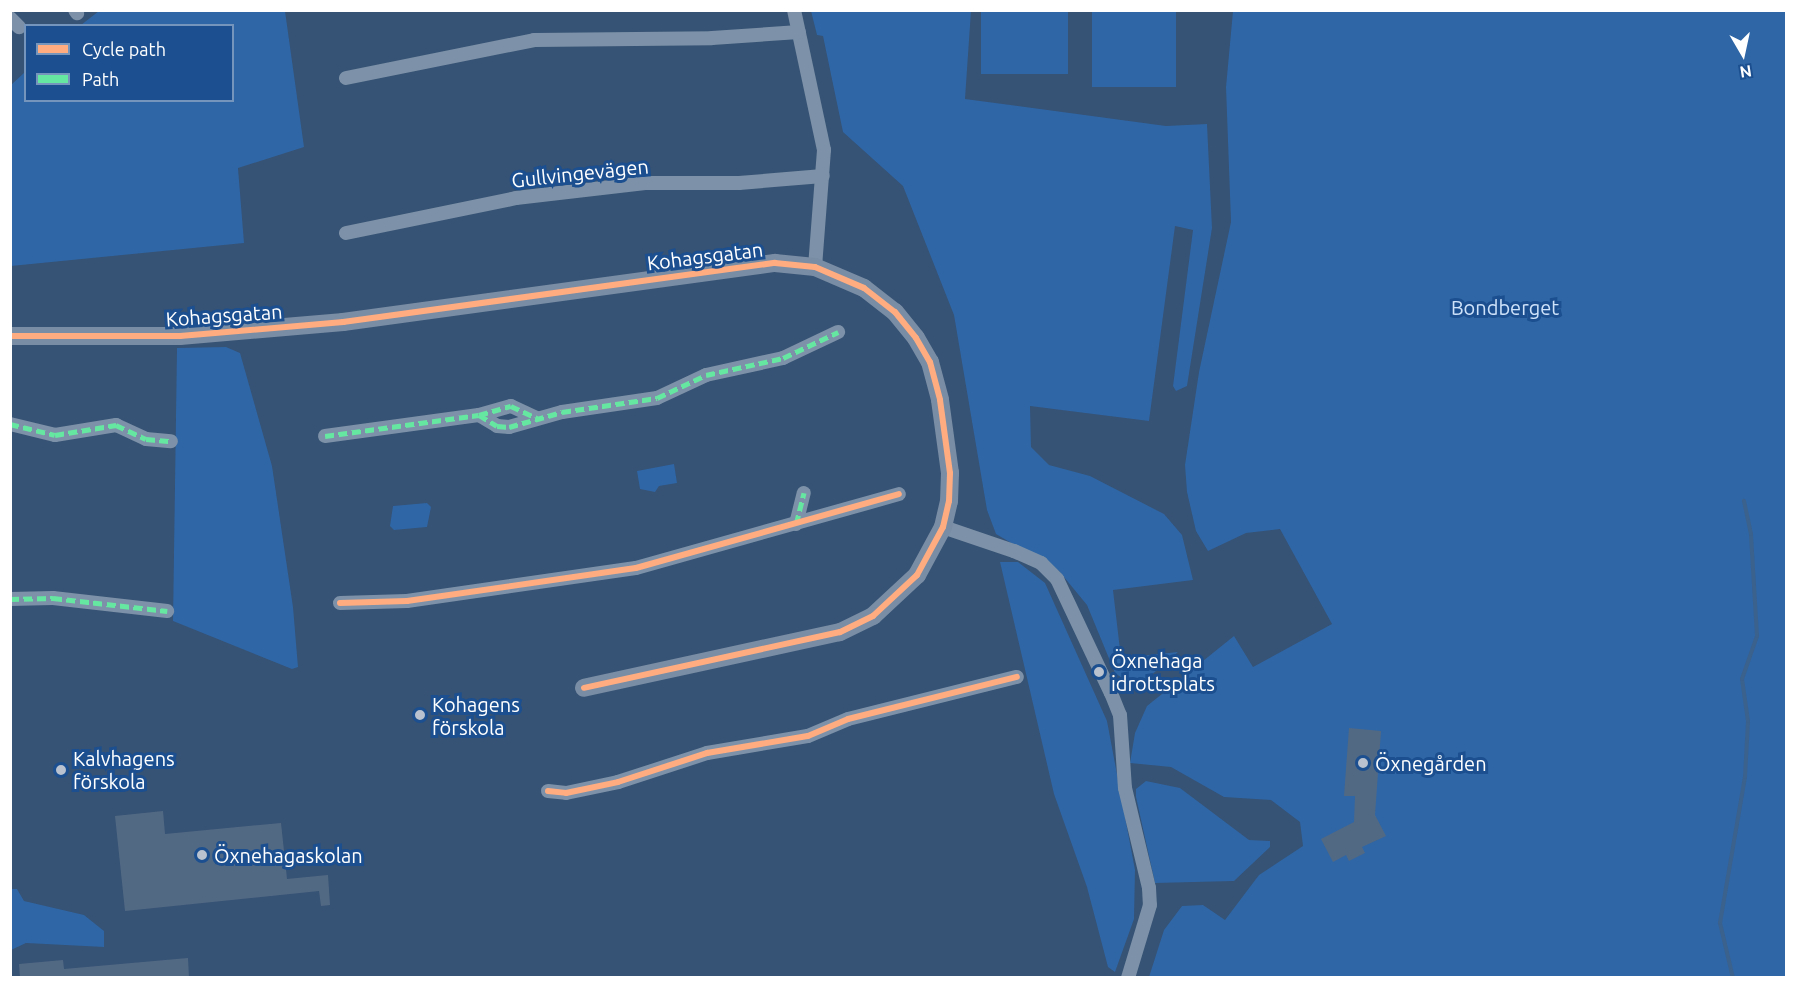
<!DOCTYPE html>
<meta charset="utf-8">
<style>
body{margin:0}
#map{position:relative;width:1797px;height:988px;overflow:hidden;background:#365274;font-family:Ubuntu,sans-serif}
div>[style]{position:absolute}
.green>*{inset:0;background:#2f66a5;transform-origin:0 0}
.stream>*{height:4px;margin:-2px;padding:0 2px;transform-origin:2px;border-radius:2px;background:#3b618d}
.building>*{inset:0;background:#526984}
.street>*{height:14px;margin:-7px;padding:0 7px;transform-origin:7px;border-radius:7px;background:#7d92a8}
.secondary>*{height:18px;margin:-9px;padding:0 9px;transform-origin:9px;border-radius:9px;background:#798da4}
.quiet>*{height:4.5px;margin-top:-2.25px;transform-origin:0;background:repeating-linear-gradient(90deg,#66e7a1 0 9px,transparent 0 13.5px)}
.cycleway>*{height:6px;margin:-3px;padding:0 3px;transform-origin:3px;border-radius:3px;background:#ffac80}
.dots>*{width:16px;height:16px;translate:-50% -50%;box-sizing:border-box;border:3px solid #1b4f8f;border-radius:50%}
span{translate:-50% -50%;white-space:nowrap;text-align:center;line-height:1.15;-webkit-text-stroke:6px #1b4f8f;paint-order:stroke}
.street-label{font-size:20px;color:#fff}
.park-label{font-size:20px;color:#cfe3fa}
.poi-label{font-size:20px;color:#fff}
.left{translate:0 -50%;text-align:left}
.frame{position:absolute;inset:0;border:12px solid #fff;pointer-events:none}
.legend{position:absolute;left:24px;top:24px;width:210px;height:78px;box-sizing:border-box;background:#1b4f8f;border:2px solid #7695bc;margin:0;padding:8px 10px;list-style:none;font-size:18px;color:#fff}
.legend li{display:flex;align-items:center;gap:12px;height:30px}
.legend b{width:30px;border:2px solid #7695bc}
.north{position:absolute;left:1713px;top:24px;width:60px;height:60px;-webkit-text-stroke:4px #1b4f8f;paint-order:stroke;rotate:171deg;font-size:16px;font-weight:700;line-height:24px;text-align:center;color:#fff}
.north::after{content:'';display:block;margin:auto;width:21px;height:27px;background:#fff;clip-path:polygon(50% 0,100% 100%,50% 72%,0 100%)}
</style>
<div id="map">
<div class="green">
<div style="clip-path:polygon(99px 11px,285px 11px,304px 147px,238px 168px,244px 243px,11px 266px,11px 85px,25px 72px,26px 100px,232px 100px,232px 26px,81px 25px)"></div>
<div style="clip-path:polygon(811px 11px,971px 11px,965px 99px,1166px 126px,1207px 124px,1212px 228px,1187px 386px,1176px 391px,1173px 386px,1193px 230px,1175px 226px,1149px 421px,1030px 406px,1031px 447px,1049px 465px,1090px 476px,1164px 514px,1182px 535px,1193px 580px,1113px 590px,1121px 658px,1178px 652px,1141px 684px,1129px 683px,1115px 673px,1087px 605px,1059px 571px,996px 534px,987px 510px,954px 315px,903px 186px,843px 132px,823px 36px,817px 35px)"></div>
<div style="left:981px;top:11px;width:87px;height:63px"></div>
<div style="left:1092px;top:11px;width:84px;height:76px"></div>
<div style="clip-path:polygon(1233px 11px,1786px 11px,1786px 977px,1149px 977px,1164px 930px,1182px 906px,1203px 905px,1225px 920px,1259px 875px,1303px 846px,1300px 822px,1271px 800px,1224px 797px,1171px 767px,1130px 763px,1135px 733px,1147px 706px,1234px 636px,1253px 667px,1332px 624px,1280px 529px,1246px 533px,1208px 551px,1196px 531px,1187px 492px,1185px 465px,1199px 372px,1231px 222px,1226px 87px)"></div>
<div style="clip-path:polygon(226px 347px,240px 353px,272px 466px,293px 607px,298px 667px,292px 669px,173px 621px,177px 348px)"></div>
<div style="clip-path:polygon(674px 464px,677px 483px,659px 486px,655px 492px,640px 489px,637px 471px)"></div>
<div style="clip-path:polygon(427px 503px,431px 507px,427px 527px,394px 530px,390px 526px,393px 506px)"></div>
<div style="clip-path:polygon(1000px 562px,1018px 562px,1045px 583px,1107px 721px,1135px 870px,1134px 919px,1115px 972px,1108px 967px,1087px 887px,1054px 794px)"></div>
<div style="clip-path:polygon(1146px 781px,1180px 788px,1249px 840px,1270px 841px,1270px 847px,1234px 881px,1155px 883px,1136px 797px,1136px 789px)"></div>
<div style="clip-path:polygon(11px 889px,17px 889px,24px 901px,84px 915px,104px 931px,104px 947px,26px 943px,11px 950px)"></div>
</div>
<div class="stream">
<div style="left:1733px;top:978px;width:57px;rotate:-103.3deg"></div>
<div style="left:1720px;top:923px;width:148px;rotate:-80.3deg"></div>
<div style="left:1745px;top:777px;width:56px;rotate:-86.9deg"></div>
<div style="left:1748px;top:721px;width:42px;rotate:-98.1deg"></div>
<div style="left:1742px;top:679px;width:46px;rotate:-70.8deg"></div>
<div style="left:1757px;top:636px;width:102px;rotate:-93.4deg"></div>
<div style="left:1751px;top:534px;width:34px;rotate:-102deg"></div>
</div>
<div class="building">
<div style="clip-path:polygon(1349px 728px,1381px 731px,1375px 815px,1386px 836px,1362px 847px,1365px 853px,1349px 861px,1346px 855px,1333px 862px,1321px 839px,1354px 822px,1355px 796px,1344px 796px)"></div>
<div style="clip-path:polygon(163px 811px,165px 834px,281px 823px,287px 879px,328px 875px,330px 905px,321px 906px,319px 891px,125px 911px,115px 816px)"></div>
<div style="clip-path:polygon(188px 958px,189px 978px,20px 978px,19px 964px,63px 960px,64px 969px)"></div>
</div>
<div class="street">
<div style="left:75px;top:10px;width:4px;rotate:56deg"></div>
<div style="left:794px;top:10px;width:143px;rotate:77.9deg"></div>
<div style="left:824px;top:150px;width:117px;rotate:94.4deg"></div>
<div style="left:10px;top:18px;width:13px;rotate:45deg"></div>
<div style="left:346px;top:78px;width:192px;rotate:-11.4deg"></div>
<div style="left:534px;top:40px;width:178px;rotate:-0.6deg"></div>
<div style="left:712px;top:38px;width:87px;rotate:-3.9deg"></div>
<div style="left:346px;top:233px;width:174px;rotate:-11.6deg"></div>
<div style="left:516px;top:198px;width:130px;rotate:-6.6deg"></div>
<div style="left:645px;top:183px;width:94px"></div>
<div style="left:739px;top:183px;width:84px;rotate:-4.8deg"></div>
<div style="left:479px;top:415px;width:33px;rotate:-16deg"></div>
<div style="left:511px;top:406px;width:29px;rotate:25deg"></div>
<div style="left:10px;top:424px;width:46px;rotate:13.7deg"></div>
<div style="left:55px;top:435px;width:62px;rotate:-9.3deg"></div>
<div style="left:116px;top:425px;width:33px;rotate:25deg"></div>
<div style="left:146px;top:439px;width:25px;rotate:5deg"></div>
<div style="left:325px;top:436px;width:155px;rotate:-7.8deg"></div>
<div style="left:479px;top:415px;width:21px;rotate:31deg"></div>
<div style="left:497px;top:426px;width:12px;rotate:5deg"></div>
<div style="left:509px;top:427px;width:55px;rotate:-15.8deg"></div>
<div style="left:562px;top:412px;width:96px;rotate:-8.4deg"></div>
<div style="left:657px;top:398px;width:54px;rotate:-25.1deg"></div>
<div style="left:706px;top:375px;width:79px;rotate:-12.4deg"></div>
<div style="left:783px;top:358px;width:61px;rotate:-25.3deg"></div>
<div style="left:796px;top:524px;width:32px;rotate:-76deg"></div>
<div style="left:943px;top:527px;width:75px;rotate:18.7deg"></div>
<div style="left:1014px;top:551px;width:30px;rotate:24deg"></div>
<div style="left:1041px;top:563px;width:23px;rotate:45deg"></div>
<div style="left:1057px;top:579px;width:126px;rotate:64.7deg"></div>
<div style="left:1111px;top:693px;width:24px;rotate:68deg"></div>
<div style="left:1120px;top:715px;width:73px;rotate:86.1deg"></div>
<div style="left:1125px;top:788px;width:103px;rotate:76.5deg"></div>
<div style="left:1149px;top:888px;width:17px;rotate:87deg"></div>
<div style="left:1150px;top:905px;width:76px;rotate:106.8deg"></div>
<div style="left:10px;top:599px;width:43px;rotate:-1.3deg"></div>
<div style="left:53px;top:598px;width:115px;rotate:6.5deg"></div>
<div style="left:340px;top:603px;width:67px;rotate:-1.7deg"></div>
<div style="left:407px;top:601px;width:231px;rotate:-8.2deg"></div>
<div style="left:636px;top:568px;width:273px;rotate:-15.7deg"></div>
<div style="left:548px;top:791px;width:18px;rotate:6deg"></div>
<div style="left:566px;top:793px;width:53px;rotate:-11.9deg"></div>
<div style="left:618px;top:782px;width:94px;rotate:-18deg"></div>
<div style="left:707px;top:753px;width:102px;rotate:-9.6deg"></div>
<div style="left:808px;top:736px;width:43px;rotate:-23deg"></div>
<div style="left:848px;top:719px;width:174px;rotate:-14deg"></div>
</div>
<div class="secondary">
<div style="left:10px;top:336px;width:170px"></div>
<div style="left:180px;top:336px;width:164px;rotate:-4.9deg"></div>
<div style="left:343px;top:322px;width:436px;rotate:-7.8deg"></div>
<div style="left:775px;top:263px;width:40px;rotate:5.7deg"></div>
<div style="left:815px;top:267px;width:53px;rotate:23.2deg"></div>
<div style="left:864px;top:288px;width:39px;rotate:38deg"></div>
<div style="left:895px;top:312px;width:33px;rotate:51deg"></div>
<div style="left:916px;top:338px;width:28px;rotate:60deg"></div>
<div style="left:930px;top:362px;width:39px;rotate:75deg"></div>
<div style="left:940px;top:400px;width:74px;rotate:82.2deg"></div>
<div style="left:950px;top:473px;width:28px;rotate:92deg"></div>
<div style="left:949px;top:501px;width:27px;rotate:103deg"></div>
<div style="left:943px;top:527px;width:55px;rotate:118.4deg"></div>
<div style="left:917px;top:575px;width:60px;rotate:137deg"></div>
<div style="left:873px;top:616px;width:37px;rotate:154deg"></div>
<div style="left:840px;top:632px;width:262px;rotate:167.7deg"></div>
</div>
<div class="quiet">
<div style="left:479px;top:415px;width:33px;rotate:-16deg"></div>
<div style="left:511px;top:406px;width:29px;rotate:25deg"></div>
<div style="left:10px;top:424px;width:46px;rotate:13.7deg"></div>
<div style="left:55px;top:435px;width:62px;rotate:-9.3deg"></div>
<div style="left:116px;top:425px;width:33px;rotate:25deg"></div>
<div style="left:146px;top:439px;width:25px;rotate:5deg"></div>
<div style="left:325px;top:436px;width:155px;rotate:-7.8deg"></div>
<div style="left:479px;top:415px;width:21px;rotate:31deg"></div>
<div style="left:497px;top:426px;width:12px;rotate:5deg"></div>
<div style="left:509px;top:427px;width:55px;rotate:-15.8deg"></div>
<div style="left:562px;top:412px;width:96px;rotate:-8.4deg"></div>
<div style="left:657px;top:398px;width:54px;rotate:-25.1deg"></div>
<div style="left:706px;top:375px;width:79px;rotate:-12.4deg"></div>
<div style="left:783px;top:358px;width:61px;rotate:-25.3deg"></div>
<div style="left:796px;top:524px;width:32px;rotate:-76deg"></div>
<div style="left:10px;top:599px;width:43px;rotate:-1.3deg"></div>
<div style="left:53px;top:598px;width:115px;rotate:6.5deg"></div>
</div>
<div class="cycleway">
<div style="left:10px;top:336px;width:170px"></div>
<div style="left:180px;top:336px;width:164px;rotate:-4.9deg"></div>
<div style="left:343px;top:322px;width:436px;rotate:-7.8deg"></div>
<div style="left:775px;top:263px;width:40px;rotate:5.7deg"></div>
<div style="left:815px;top:267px;width:53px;rotate:23.2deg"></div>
<div style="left:864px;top:288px;width:39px;rotate:38deg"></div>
<div style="left:895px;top:312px;width:33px;rotate:51deg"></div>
<div style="left:916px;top:338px;width:28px;rotate:60deg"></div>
<div style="left:930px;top:362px;width:39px;rotate:75deg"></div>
<div style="left:940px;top:400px;width:74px;rotate:82.2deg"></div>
<div style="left:950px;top:473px;width:28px;rotate:92deg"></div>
<div style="left:949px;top:501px;width:27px;rotate:103deg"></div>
<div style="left:943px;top:527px;width:55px;rotate:118.4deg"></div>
<div style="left:917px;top:575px;width:60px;rotate:137deg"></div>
<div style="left:873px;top:616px;width:37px;rotate:154deg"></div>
<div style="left:840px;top:632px;width:262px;rotate:167.7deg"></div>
<div style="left:340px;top:603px;width:67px;rotate:-1.7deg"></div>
<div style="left:407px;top:601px;width:231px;rotate:-8.2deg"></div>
<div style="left:636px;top:568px;width:273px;rotate:-15.7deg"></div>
<div style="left:548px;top:791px;width:18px;rotate:6deg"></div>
<div style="left:566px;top:793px;width:53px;rotate:-11.9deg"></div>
<div style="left:618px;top:782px;width:94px;rotate:-18deg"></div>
<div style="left:707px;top:753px;width:102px;rotate:-9.6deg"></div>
<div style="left:808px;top:736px;width:43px;rotate:-23deg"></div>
<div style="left:848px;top:719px;width:174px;rotate:-14deg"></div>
</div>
<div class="dots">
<div style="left:1099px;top:672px;background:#b9c2ce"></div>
<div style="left:420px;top:715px;background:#b9c2ce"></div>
<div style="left:1363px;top:763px;background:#b9c2ce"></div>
<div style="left:61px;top:770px;background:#b9c2ce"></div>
<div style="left:202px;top:855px;background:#b9c2ce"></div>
</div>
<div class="street-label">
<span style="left:580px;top:173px;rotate:-6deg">Gullvingevägen</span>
<span style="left:705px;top:256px;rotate:-7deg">Kohagsgatan</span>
<span style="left:224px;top:315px;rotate:-4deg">Kohagsgatan</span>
</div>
<div class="park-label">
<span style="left:1505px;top:307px">Bondberget</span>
</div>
<div class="poi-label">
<span class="left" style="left:1111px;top:672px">Öxnehaga<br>idrottsplats</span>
<span class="left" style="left:432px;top:716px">Kohagens<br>förskola</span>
<span class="left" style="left:73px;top:770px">Kalvhagens<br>förskola</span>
<span class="left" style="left:1375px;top:763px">Öxnegården</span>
<span class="left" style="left:214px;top:855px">Öxnehagaskolan</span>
</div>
<div class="frame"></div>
<ul class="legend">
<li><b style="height:8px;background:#ffac80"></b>Cycle path</li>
<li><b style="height:8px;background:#66e7a1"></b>Path</li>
</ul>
<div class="north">N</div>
</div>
